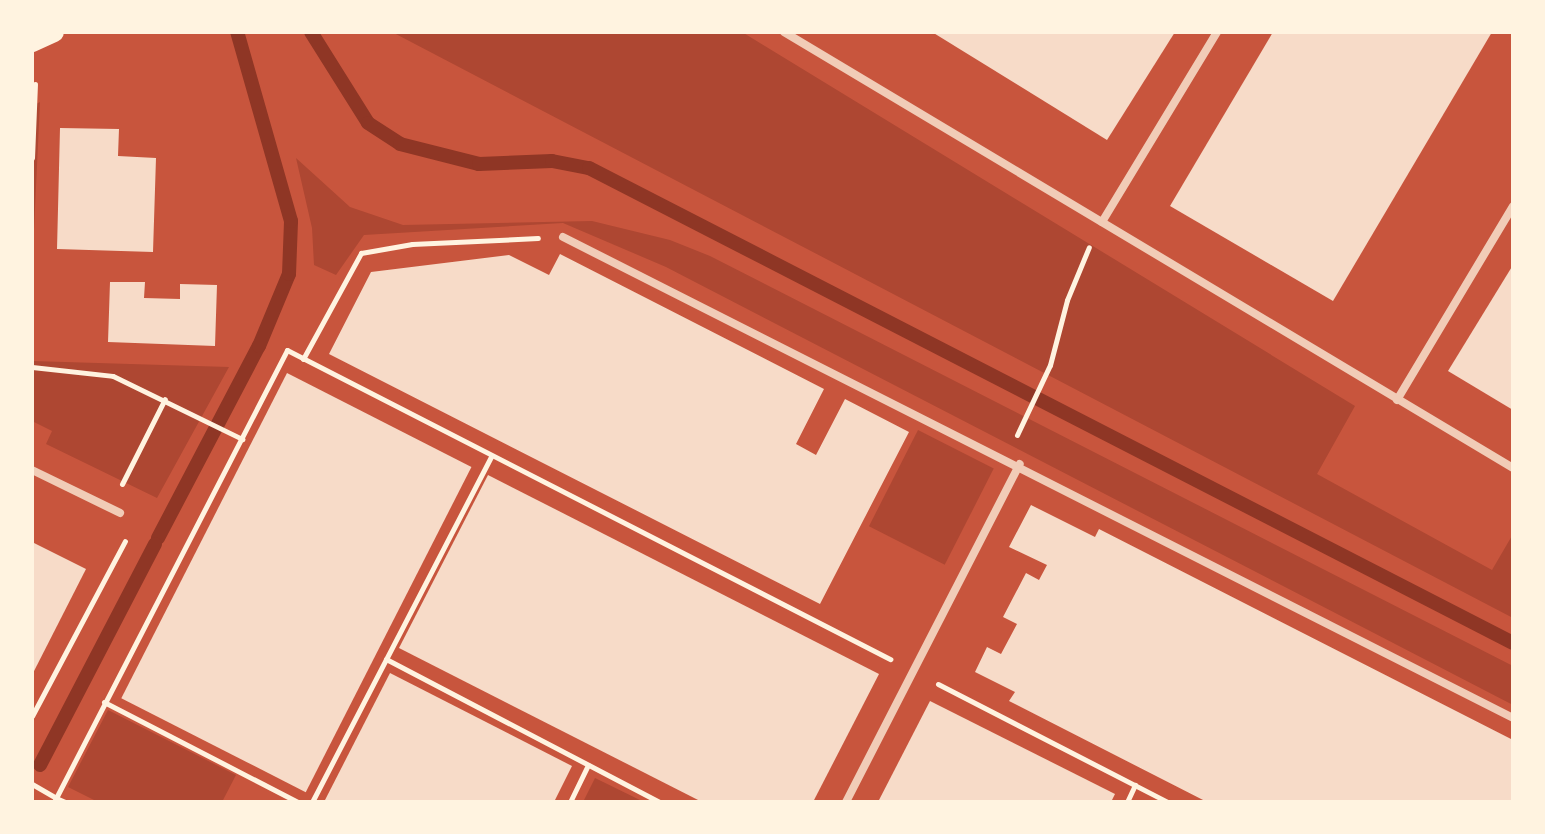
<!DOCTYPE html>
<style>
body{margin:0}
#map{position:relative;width:1545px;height:834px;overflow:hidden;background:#c8553d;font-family:Helvetica,sans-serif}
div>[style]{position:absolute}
.green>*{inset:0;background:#ae4732;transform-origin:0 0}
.stream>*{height:14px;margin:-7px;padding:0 7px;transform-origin:7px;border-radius:7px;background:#8f3625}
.building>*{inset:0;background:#f7dbc8;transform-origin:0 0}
.path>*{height:5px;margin:-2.5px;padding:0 2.5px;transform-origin:2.5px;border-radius:2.5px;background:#fff3e0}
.minor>*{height:8px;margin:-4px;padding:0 4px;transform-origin:4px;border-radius:4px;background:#f1ccb7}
.primary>*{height:20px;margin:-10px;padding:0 10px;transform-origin:10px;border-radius:10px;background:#fff3e0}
span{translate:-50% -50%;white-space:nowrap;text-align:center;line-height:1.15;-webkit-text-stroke:7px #fff3e0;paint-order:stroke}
.frame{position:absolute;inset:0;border:34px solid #fff3e0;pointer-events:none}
</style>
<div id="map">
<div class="green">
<div style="clip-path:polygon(392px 32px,742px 32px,1355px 406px,1317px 474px,1492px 570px,1513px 534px,1513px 618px)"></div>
<div style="clip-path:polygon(40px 102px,32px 272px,32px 106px)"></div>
<div style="clip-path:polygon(296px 158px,350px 207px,403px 225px,592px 221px,670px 240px,710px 256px,1513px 666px,1513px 705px,666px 267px,563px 223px,364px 235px,336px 275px,314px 265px,312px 228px)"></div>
<div style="clip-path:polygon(32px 361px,229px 367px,157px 498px,46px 444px,52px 431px,32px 421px)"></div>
<div style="left:918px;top:430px;width:85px;height:108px;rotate:27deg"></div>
<div style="clip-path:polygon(108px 710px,236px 775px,222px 802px,98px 802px,68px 787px)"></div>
<div style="clip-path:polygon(595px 778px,644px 802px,583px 802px)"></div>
</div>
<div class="stream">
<div style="left:311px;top:32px;width:107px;rotate:57.9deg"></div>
<div style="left:368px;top:123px;width:38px;rotate:33deg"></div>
<div style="left:400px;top:144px;width:81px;rotate:14.2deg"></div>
<div style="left:479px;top:164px;width:73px;rotate:-2.4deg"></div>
<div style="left:552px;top:161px;width:38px;rotate:11deg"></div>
<div style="left:589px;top:168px;width:1039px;rotate:27.21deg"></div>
<div style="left:158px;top:538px;width:217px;rotate:-62.3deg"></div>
<div style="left:259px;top:346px;width:78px;rotate:-67.4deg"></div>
<div style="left:289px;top:274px;width:53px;rotate:-87.8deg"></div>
<div style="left:291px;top:221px;width:197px;rotate:-105.9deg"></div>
<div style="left:40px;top:765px;width:249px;rotate:-62.5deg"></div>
</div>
<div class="building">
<div style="clip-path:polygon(932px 32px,1175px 32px,1107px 140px)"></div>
<div style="clip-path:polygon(1273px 32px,1492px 32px,1333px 301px,1170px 206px)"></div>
<div style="clip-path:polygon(60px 128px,119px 129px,118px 156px,156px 158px,153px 252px,57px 249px)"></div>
<div style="clip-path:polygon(560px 254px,824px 389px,796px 444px,816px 455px,845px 399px,909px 432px,820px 604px,329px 354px,371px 272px,509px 255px,549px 275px)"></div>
<div style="clip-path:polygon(1513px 265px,1513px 410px,1448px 371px)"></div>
<div style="clip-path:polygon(110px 282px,145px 282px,144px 298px,180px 299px,180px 284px,217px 285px,215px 346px,108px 342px)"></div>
<div style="left:287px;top:373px;width:207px;height:365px;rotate:27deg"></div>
<div style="clip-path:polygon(488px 475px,879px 674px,813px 802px,702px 802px,399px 648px)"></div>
<div style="clip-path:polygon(1031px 505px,1095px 537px,1099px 529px,1513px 740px,1513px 802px,1207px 802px,1009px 701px,1015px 692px,975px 672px,987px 647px,1001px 654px,1017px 624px,1003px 617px,1026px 573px,1039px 580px,1047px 565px,1009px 547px)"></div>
<div style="clip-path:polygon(32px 542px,86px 569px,32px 675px)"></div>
<div style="clip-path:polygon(390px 673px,572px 766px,554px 802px,324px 802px)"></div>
<div style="clip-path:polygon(930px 701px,1115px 794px,1111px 802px,878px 802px)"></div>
</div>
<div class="path">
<div style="left:32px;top:158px;width:74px;rotate:-87.7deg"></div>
<div style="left:303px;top:359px;width:121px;rotate:-61.3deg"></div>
<div style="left:361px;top:253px;width:52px;rotate:-10deg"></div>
<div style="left:412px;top:244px;width:126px;rotate:-2.7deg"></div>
<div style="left:32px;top:367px;width:81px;rotate:6.3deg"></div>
<div style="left:113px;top:376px;width:144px;rotate:26deg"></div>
<div style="left:1017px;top:435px;width:77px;rotate:-64.8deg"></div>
<div style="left:1050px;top:365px;width:67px;rotate:-75.3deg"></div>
<div style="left:1067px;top:300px;width:57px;rotate:-67.5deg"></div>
<div style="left:122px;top:484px;width:95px;rotate:-63.2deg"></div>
<div style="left:386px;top:659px;width:308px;rotate:27.6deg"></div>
<div style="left:938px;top:684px;width:259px;rotate:27.2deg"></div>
<div style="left:104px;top:702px;width:218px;rotate:27.3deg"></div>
<div style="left:32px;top:716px;width:198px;rotate:-62deg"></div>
<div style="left:32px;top:784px;width:28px;rotate:30deg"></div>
<div style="left:56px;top:798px;width:504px;rotate:-62.72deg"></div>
<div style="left:287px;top:350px;width:678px;rotate:27.13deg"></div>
<div style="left:54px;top:802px;width:4px;rotate:-63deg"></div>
<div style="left:56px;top:798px;width:10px;rotate:24deg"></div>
<div style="left:312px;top:802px;width:390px;rotate:-62.6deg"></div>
<div style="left:570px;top:802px;width:41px;rotate:-64.1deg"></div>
<div style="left:1127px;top:802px;width:19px;rotate:-65deg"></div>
</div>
<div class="minor">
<div style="left:784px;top:32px;width:849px;rotate:30.88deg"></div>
<div style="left:1102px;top:222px;width:222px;rotate:-58.8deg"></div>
<div style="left:563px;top:237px;width:1065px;rotate:26.85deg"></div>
<div style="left:1397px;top:400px;width:226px;rotate:-59.1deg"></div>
<div style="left:32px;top:470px;width:98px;rotate:26deg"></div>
<div style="left:846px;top:802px;width:380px;rotate:-62.8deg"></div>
</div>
<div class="primary">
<div style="left:32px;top:42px;width:24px;rotate:-24deg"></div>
</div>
<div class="frame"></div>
</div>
